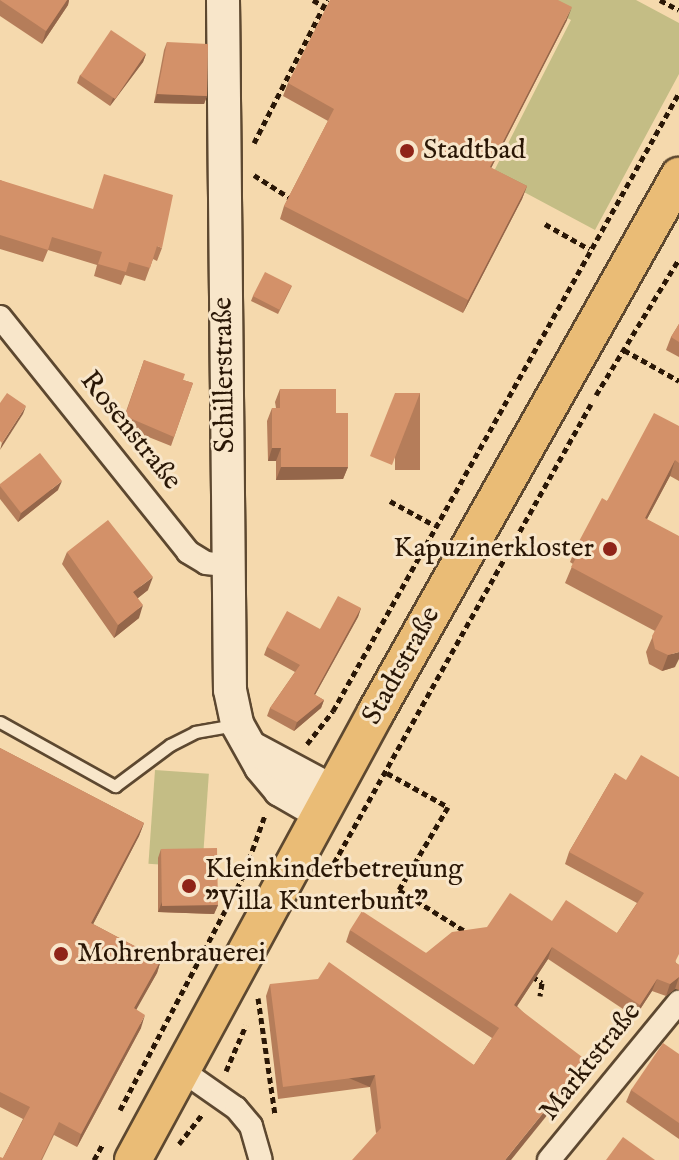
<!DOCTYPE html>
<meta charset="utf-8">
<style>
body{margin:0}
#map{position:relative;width:679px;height:1160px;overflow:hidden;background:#f5d9ad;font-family:"IM FELL English",serif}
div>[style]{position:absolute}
.green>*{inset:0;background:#c4bd85;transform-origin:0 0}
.path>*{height:5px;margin-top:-2.5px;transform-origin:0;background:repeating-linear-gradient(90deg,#2a1706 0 6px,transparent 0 10px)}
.roads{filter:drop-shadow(2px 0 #5d4830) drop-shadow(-2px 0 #5d4830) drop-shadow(0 2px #5d4830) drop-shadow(0 -2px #5d4830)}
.lane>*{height:11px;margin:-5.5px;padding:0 5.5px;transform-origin:5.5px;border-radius:5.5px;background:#f8e6ca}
.street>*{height:22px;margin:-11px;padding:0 11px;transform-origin:11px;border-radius:11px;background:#f8e6ca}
.secondary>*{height:32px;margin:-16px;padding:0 16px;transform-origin:16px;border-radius:16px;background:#f8e6ca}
.primary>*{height:36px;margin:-18px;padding:0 18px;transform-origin:18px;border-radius:18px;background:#eabc76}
.wall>*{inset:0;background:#b57d5a;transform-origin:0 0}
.shaded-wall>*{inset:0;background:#94664a;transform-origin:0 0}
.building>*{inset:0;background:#d39169;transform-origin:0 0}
.dots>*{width:22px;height:22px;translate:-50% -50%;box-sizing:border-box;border:4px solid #f8e6ca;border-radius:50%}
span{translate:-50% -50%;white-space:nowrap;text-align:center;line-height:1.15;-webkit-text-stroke:6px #f8e6ca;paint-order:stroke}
.poi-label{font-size:28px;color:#2a1706}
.left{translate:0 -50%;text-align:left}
.right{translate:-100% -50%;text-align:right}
.street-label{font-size:28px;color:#2a1706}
</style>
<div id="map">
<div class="green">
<div style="clip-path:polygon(534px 0,636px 0,679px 23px,679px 74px,595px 230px,492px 175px,571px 20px)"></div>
<div style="left:155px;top:770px;width:54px;height:94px;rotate:4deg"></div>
</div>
<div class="path">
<div style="left:313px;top:0;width:13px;rotate:29deg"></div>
<div style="left:660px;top:0;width:21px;rotate:28deg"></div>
<div style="left:254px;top:143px;width:161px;rotate:-63deg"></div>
<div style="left:254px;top:175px;width:43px;rotate:32.6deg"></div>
<div style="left:545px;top:224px;width:51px;rotate:29.6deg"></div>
<div style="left:624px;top:350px;width:63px;rotate:29.4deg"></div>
<div style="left:596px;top:395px;width:159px;rotate:-58.6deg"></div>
<div style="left:390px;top:501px;width:50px;rotate:28.6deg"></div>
<div style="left:307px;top:744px;width:42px;rotate:-51.8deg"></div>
<div style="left:333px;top:711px;width:708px;rotate:-60.76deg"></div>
<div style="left:387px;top:773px;width:70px;rotate:29.1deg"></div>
<div style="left:448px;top:807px;width:96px;rotate:120.6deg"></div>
<div style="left:399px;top:890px;width:81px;rotate:31.9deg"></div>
<div style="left:334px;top:863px;width:526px;rotate:-60.75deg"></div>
<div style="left:532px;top:976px;width:12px;rotate:35deg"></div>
<div style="left:542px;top:983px;width:13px;rotate:99deg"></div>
<div style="left:258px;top:998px;width:118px;rotate:81.7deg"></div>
<div style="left:226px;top:1071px;width:50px;rotate:-66.5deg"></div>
<div style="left:120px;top:1110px;width:261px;rotate:-62.2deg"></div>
<div style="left:242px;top:879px;width:68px;rotate:-70.2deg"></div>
<div style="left:179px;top:1144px;width:37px;rotate:-52deg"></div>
<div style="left:94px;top:1160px;width:18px;rotate:-61deg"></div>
</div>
<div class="roads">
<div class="lane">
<div style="left:0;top:722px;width:132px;rotate:29.1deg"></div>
<div style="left:115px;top:786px;width:69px;rotate:-36.7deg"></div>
<div style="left:170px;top:745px;width:28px;rotate:-27deg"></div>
<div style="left:195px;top:732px;width:39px;rotate:-10deg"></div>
</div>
<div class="street">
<div style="left:0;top:317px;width:301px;rotate:51.3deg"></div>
<div style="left:188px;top:552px;width:21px;rotate:31deg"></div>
<div style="left:206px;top:563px;width:19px;rotate:6deg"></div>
<div style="left:180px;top:1069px;width:68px;rotate:34.9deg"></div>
<div style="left:236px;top:1108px;width:23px;rotate:50deg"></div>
<div style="left:251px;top:1126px;width:35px;rotate:74deg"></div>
<div style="left:549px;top:1160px;width:205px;rotate:-50.6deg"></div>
</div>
<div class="secondary">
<div style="left:223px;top:0;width:690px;rotate:89.42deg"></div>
<div style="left:230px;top:690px;width:35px;rotate:78deg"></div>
<div style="left:237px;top:724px;width:49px;rotate:60.8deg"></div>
<div style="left:261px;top:767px;width:30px;rotate:50deg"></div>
<div style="left:280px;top:790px;width:46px;rotate:29.9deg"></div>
<div style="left:252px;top:748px;width:91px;rotate:28.3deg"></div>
</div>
<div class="primary">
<div style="left:133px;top:1160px;width:510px;rotate:-61.52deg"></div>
<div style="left:376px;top:712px;width:616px;rotate:-60.52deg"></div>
</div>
</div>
<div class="wall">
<div style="clip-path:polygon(0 0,69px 0,68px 5px,42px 44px,0 16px)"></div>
<div style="clip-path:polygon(567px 20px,491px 168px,527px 186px,522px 199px,463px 313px,280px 219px,284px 206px,328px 121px,283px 96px,288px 83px)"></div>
<div style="clip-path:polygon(167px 42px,207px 96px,204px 104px,154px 103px,164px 50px)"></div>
<div style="clip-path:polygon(146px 54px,143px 62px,110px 106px,77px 83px,80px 75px)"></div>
<div style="clip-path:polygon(0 180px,162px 248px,157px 261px,153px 259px,145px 281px,125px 275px,121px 285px,94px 276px,97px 265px,48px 250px,43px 262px,0 249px)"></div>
<div style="clip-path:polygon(292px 286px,278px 314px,251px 301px,253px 296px)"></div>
<div style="clip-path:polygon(679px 324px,679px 357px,666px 350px,671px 337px)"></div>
<div style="clip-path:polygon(144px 360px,183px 380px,193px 383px,171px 446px,121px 426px)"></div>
<div style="clip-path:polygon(280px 389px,336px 413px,348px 467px,343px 479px,276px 480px,276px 461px,268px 461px,267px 421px,272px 408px,276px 408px,275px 402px)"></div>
<div style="left:395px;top:393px;width:25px;height:77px"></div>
<div style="clip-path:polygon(679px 426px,679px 481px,670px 476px,647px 519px,675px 667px,662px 671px,649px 664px,646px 652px,655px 631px,565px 583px,573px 564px,570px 562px,576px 547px,607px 501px)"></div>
<div style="clip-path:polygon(0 484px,58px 490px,18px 522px,0 499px)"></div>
<div style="clip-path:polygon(67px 552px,148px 590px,138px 598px,139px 618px,114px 638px,62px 564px)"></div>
<div style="clip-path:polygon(361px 608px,358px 617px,315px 695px,324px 700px,321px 708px,294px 731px,267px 716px,270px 708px,295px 672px,264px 655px,267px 647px,320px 629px)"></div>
<div style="clip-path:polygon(0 748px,144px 823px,139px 836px,93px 924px,161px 960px,157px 973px,136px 1009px,141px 1028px,77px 1147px,54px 1135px,42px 1160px,0 1160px,3px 1158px,23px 1119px,0 1107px)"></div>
<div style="clip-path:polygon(615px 773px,676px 963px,679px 965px,679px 990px,675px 989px,666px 996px,652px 991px,635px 1017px,548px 959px,517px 1006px,582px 1072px,376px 1133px,370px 1087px,278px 1099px,266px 996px,270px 984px,474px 1065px,492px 1038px,346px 942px,350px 930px,426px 953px,552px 921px,617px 933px,637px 903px,565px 864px,569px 852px)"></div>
<div style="clip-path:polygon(161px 849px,218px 905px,214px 914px,158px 912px,158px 858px)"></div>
<div style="clip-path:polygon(679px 1054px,679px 1139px,626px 1102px,631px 1090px)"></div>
</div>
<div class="shaded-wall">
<div style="clip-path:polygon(67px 0,69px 0,68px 5px,42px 44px,46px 31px)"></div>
<div style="clip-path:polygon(572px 7px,567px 20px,485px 180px,490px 167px)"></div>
<div style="clip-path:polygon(146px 54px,143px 62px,110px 106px,113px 98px)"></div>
<div style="clip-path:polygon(157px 94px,207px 96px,204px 104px,154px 103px)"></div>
<div style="clip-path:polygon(527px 186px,522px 199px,463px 313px,468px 300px)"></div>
<div style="clip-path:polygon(26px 406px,23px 414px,0 450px,2px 443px)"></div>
<div style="clip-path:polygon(272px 448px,281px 448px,276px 461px,268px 461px)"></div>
<div style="clip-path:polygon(675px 460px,670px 476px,639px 534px,645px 518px)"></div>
<div style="clip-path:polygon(281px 467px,348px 467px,343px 479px,276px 480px)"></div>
<div style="clip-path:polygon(62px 481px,58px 490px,18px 522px,21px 513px)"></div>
<div style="clip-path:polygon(153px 577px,148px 590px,129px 605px,133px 592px)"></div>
<div style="clip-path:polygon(143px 605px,139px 618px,114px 638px,118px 625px)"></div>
<div style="clip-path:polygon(361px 608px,358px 617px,311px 702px,314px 694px)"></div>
<div style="clip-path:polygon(679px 652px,679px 659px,675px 667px,662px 671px,668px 655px)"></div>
<div style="clip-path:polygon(324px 700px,321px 708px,294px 731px,297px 722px)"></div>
<div style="clip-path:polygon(144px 823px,139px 836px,87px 936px,91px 923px)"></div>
<div style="clip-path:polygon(162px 902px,218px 905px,214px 914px,158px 912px)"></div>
<div style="clip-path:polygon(552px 947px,548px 959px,510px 1017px,514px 1005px)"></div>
<div style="clip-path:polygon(161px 960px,157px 973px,130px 1021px,134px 1008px)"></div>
<div style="clip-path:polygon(679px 977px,675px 989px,666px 996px,670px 984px)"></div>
<div style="clip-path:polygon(657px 979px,652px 991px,635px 1017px,640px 1005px)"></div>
<div style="clip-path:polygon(145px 1015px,141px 1028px,77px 1147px,81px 1134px)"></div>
<div style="clip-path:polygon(586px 1060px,582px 1072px,511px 1160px,505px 1160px)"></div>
<div style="left:375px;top:1075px;width:13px;height:93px;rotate:113deg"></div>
</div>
<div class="building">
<div style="clip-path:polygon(0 0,67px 0,46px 31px)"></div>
<div style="clip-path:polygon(330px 0,558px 0,572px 7px,490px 167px,527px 186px,468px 300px,284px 206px,334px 109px,288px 83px)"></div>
<div style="left:111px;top:30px;width:42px;height:55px;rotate:34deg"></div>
<div style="clip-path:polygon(167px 42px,208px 44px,207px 96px,157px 94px)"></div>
<div style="clip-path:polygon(104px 174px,173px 195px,162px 248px,157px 246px,150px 268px,129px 262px,126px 272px,98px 264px,102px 252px,52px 237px,48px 250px,0 235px,0 180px,93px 209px)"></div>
<div style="left:265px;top:272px;width:30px;height:27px;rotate:27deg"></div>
<div style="clip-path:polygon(679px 324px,679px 342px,671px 337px)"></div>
<div style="clip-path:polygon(144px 360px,185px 374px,183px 380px,193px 383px,174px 437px,125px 416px)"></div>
<div style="clip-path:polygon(280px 389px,336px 389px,336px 413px,348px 413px,348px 467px,281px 467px,281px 448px,272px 448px,272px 408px,280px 408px)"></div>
<div style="clip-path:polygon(7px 393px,26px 406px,2px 443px,0 441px,0 403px)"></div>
<div style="clip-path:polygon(395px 393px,420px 393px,392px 465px,370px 456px)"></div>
<div style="clip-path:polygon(654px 413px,679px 426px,679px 463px,675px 460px,645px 518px,679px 536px,679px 652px,668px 655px,655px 649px,652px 636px,663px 616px,571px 567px,581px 549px,576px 547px,602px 498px,607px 501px)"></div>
<div style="clip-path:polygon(40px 453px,62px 481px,21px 513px,0 486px,0 484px)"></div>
<div style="clip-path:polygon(108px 520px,153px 577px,133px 592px,143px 605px,118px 625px,67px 552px)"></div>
<div style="clip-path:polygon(338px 596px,361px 608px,314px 694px,324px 700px,297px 722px,270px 708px,300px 665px,267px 647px,287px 611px,320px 629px)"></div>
<div style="clip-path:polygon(0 748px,144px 823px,91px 923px,161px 960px,134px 1008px,145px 1015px,81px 1134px,59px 1122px,41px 1160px,0 1160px,0 1157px,3px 1158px,30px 1107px,0 1092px)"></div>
<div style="clip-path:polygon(641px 755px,679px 777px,679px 954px,675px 962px,679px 965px,679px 977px,670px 984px,657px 979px,640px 1005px,552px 947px,514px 1005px,586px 1060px,505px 1160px,352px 1160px,381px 1128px,375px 1075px,283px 1087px,270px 984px,318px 979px,329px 962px,474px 1065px,499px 1028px,350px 930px,362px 911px,426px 953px,452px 932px,487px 927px,510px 893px,552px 921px,566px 900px,617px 933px,644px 893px,569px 852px,615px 773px,626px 780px)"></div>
<div style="left:217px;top:848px;width:57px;height:56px;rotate:89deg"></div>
<div style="clip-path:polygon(663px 1043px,679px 1054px,679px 1123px,631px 1090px)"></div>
<div style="clip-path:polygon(623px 1137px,655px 1160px,606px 1160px)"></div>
</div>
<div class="dots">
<div style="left:407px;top:151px;background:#8f2418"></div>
<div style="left:610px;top:549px;background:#8f2418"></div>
<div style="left:189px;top:886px;background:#8f2418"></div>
<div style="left:61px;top:954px;background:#8f2418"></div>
</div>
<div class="poi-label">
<span class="left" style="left:423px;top:151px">Stadtbad</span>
<span class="right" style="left:594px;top:549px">Kapuzinerkloster</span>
<span class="left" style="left:205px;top:886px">Kleinkinderbetreuung<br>"Villa Kunterbunt"</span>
<span class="left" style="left:77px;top:954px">Mohrenbrauerei</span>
</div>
<div class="street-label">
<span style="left:225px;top:375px;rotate:-91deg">Schillerstraße</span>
<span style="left:130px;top:431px;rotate:51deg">Rosenstraße</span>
<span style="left:402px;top:666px;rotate:-61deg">Stadtstraße</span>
<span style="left:591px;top:1062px;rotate:-51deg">Marktstraße</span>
</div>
</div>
